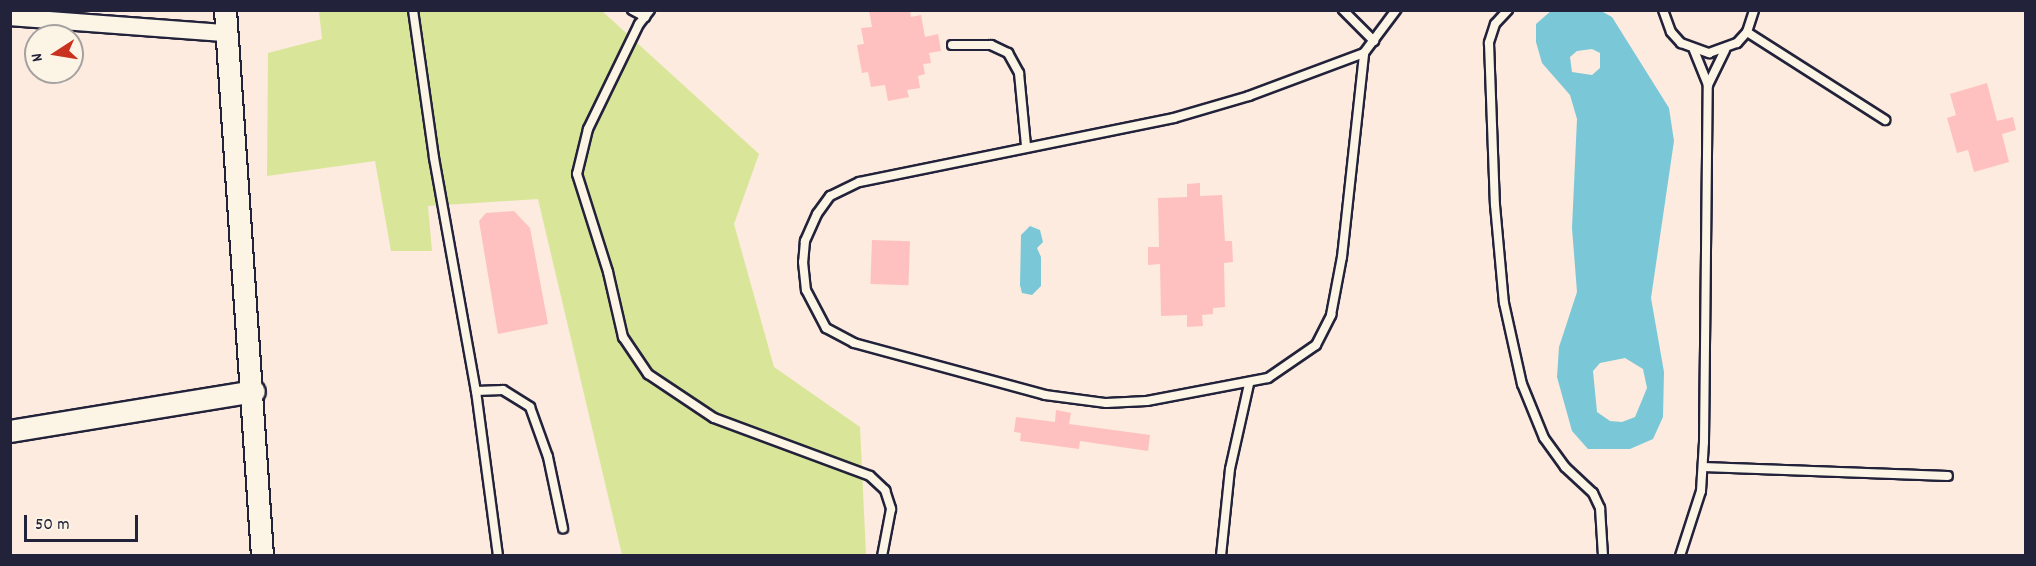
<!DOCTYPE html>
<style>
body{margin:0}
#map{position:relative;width:2036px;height:566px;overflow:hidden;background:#fcebde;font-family:Dekko,sans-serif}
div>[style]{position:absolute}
.green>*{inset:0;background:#d9e699}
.water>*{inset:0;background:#7ac8d7}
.building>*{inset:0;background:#fec1c0;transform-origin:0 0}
.roads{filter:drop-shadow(2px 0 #22223b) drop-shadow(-2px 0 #22223b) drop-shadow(0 2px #22223b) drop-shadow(0 -2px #22223b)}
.service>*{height:8px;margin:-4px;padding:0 4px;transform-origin:4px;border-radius:4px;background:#fcf5e5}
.minor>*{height:16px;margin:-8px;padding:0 8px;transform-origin:8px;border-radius:8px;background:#fcf5e5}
.tertiary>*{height:21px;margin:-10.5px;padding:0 10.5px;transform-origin:10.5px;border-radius:10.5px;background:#fcf5e5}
span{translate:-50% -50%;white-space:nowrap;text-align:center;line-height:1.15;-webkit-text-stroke:4.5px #fcf5e5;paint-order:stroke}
.frame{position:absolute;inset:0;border:12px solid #22223b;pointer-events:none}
.north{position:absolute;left:24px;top:24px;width:60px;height:60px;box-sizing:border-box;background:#fcf5e5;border:2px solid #a5a1a1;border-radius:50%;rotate:258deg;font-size:16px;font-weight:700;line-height:24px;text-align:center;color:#22223b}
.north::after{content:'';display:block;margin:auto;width:21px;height:27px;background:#c8321e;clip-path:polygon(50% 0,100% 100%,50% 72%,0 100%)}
.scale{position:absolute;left:24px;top:515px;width:114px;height:27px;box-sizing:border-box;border:3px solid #22223b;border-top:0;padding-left:8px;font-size:18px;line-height:21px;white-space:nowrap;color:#22223b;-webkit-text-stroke:4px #fcf5e5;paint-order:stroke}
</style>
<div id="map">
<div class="green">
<div style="clip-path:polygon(319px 11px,602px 11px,759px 154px,734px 224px,774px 367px,860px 427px,866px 555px,622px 555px,538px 199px,428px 206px,432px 251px,391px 251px,375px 161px,267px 176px,268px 53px,322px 39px)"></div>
</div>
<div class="water">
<div style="clip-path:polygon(evenodd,1552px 10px,1601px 11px,1612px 17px,1669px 108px,1674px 141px,1651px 298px,1664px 372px,1663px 417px,1653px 439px,1630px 449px,1588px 449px,1572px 431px,1557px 377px,1559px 347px,1577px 292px,1572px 228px,1577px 119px,1570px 95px,1542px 63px,1536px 42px,1536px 24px,1552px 10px,1592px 49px,1600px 53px,1600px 68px,1592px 75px,1572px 72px,1570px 57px,1577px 51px,1592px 49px,1552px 10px,1625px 358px,1643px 369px,1647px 388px,1635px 417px,1622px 422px,1610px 421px,1597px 412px,1593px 371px,1600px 363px,1625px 358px)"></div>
<div style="clip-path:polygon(1030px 226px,1040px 230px,1043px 242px,1037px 248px,1041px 257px,1041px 286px,1032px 295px,1022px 293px,1020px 285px,1021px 235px)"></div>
</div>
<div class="building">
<div style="clip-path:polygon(869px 10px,910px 10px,911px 17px,921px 15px,925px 37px,938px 34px,941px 51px,929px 53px,931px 63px,923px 64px,925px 74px,918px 76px,920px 88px,907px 90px,909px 97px,888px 101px,885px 85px,871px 87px,868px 72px,862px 73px,857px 45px,864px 44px,861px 28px,872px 27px)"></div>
<div style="clip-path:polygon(1987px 83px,1997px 121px,2013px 117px,2016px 130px,2002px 134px,2009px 162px,1974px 172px,1968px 150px,1957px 153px,1947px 118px,1956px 115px,1950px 94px)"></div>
<div style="clip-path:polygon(1200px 183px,1200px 196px,1222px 195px,1225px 241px,1232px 241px,1233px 262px,1224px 263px,1225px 307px,1213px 308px,1213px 314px,1202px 315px,1203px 326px,1187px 327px,1187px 315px,1161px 316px,1160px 264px,1148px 265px,1148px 247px,1159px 247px,1158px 198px,1187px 197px,1187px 184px)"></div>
<div style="clip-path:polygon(514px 211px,530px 228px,548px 324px,498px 334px,479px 221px,486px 213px)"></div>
<div style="left:872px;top:240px;width:38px;height:44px;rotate:2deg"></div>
<div style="clip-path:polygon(1056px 410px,1071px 413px,1069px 424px,1150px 435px,1148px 451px,1080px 441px,1079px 449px,1020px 441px,1021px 433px,1014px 432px,1016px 417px,1055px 422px)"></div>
</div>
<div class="roads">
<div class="service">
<div style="left:413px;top:10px;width:149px;rotate:81.9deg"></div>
<div style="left:434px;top:158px;width:237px;rotate:79.8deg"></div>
<div style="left:476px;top:391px;width:166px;rotate:82.4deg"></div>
<div style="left:632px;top:10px;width:15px;rotate:28deg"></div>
<div style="left:650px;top:10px;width:18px;rotate:128deg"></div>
<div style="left:639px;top:24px;width:117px;rotate:115.9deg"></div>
<div style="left:588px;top:129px;width:46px;rotate:103.7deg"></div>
<div style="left:577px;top:174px;width:103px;rotate:72.4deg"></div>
<div style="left:608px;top:272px;width:67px;rotate:77deg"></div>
<div style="left:623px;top:337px;width:45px;rotate:56deg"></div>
<div style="left:648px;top:374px;width:79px;rotate:33.7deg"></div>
<div style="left:714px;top:418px;width:166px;rotate:20.4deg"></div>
<div style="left:870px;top:476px;width:21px;rotate:43deg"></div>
<div style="left:885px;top:490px;width:20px;rotate:72deg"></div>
<div style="left:891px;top:509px;width:48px;rotate:100.8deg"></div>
<div style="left:1343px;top:10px;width:44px;rotate:45deg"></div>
<div style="left:1508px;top:10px;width:19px;rotate:133deg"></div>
<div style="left:1495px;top:24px;width:20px;rotate:108deg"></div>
<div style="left:1489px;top:43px;width:162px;rotate:87.9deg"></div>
<div style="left:1495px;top:205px;width:98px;rotate:84.8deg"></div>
<div style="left:1504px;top:303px;width:83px;rotate:77.5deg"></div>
<div style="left:1522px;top:384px;width:58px;rotate:67.8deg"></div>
<div style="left:1544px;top:438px;width:36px;rotate:54deg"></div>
<div style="left:1565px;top:467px;width:38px;rotate:43deg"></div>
<div style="left:1593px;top:493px;width:17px;rotate:65deg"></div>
<div style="left:1600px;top:508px;width:48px;rotate:86.4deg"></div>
<div style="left:1663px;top:10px;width:23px;rotate:70deg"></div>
<div style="left:1671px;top:32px;width:15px;rotate:48deg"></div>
<div style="left:1681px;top:43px;width:30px;rotate:20deg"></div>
<div style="left:1709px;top:53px;width:30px;rotate:-20deg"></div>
<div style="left:1737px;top:43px;width:15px;rotate:-48deg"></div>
<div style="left:1747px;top:32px;width:23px;rotate:-72deg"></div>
<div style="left:1747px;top:32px;width:164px;rotate:32.5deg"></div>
<div style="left:952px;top:45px;width:39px"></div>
<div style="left:991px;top:45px;width:19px;rotate:25deg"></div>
<div style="left:1008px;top:53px;width:23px;rotate:61deg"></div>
<div style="left:1019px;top:73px;width:73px;rotate:84.5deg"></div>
<div style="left:1364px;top:53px;width:123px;rotate:159.5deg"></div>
<div style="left:1249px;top:96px;width:78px;rotate:163.7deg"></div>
<div style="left:1174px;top:118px;width:321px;rotate:168.5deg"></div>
<div style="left:859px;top:182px;width:32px;rotate:154deg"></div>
<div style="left:830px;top:196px;width:22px;rotate:126deg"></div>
<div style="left:817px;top:214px;width:30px;rotate:114deg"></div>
<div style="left:805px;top:241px;width:21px;rotate:95deg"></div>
<div style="left:803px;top:262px;width:28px;rotate:84deg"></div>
<div style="left:806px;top:290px;width:43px;rotate:62.2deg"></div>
<div style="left:826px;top:328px;width:32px;rotate:28deg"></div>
<div style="left:854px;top:343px;width:198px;rotate:15.2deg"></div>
<div style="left:1045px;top:395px;width:62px;rotate:7.5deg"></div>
<div style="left:1106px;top:403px;width:41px;rotate:-2.8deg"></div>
<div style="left:1147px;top:401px;width:123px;rotate:-10.8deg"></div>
<div style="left:1268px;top:378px;width:58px;rotate:-34.5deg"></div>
<div style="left:1316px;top:345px;width:34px;rotate:-63deg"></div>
<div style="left:1331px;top:315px;width:59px;rotate:-79.3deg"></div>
<div style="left:1342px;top:257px;width:205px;rotate:-83.8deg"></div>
<div style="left:1364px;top:53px;width:54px;rotate:-53.3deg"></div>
<div style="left:1708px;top:85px;width:39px;rotate:-64deg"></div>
<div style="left:476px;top:391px;width:27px;rotate:-2deg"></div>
<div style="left:503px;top:390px;width:32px;rotate:32deg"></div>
<div style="left:530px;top:407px;width:53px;rotate:70.2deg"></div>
<div style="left:548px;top:457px;width:73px;rotate:78.1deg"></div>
<div style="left:1703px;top:467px;width:245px;rotate:2.1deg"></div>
<div style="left:1221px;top:556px;width:87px;rotate:-84.1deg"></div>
<div style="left:1230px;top:469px;width:87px;rotate:-77.4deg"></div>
<div style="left:1680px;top:556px;width:68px;rotate:-72.1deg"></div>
<div style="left:1701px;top:491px;width:49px;rotate:-86.5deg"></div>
<div style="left:1704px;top:442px;width:357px;rotate:-89.4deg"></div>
<div style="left:1708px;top:85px;width:38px;rotate:-112deg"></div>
</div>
<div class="minor">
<div style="left:10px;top:17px;width:216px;rotate:4.3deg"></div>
</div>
<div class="tertiary">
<div style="left:225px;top:10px;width:547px;rotate:86.12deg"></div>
<div style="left:10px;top:431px;width:247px;rotate:-9.3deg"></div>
</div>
</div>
<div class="frame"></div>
<div class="north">N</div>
<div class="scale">50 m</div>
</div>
